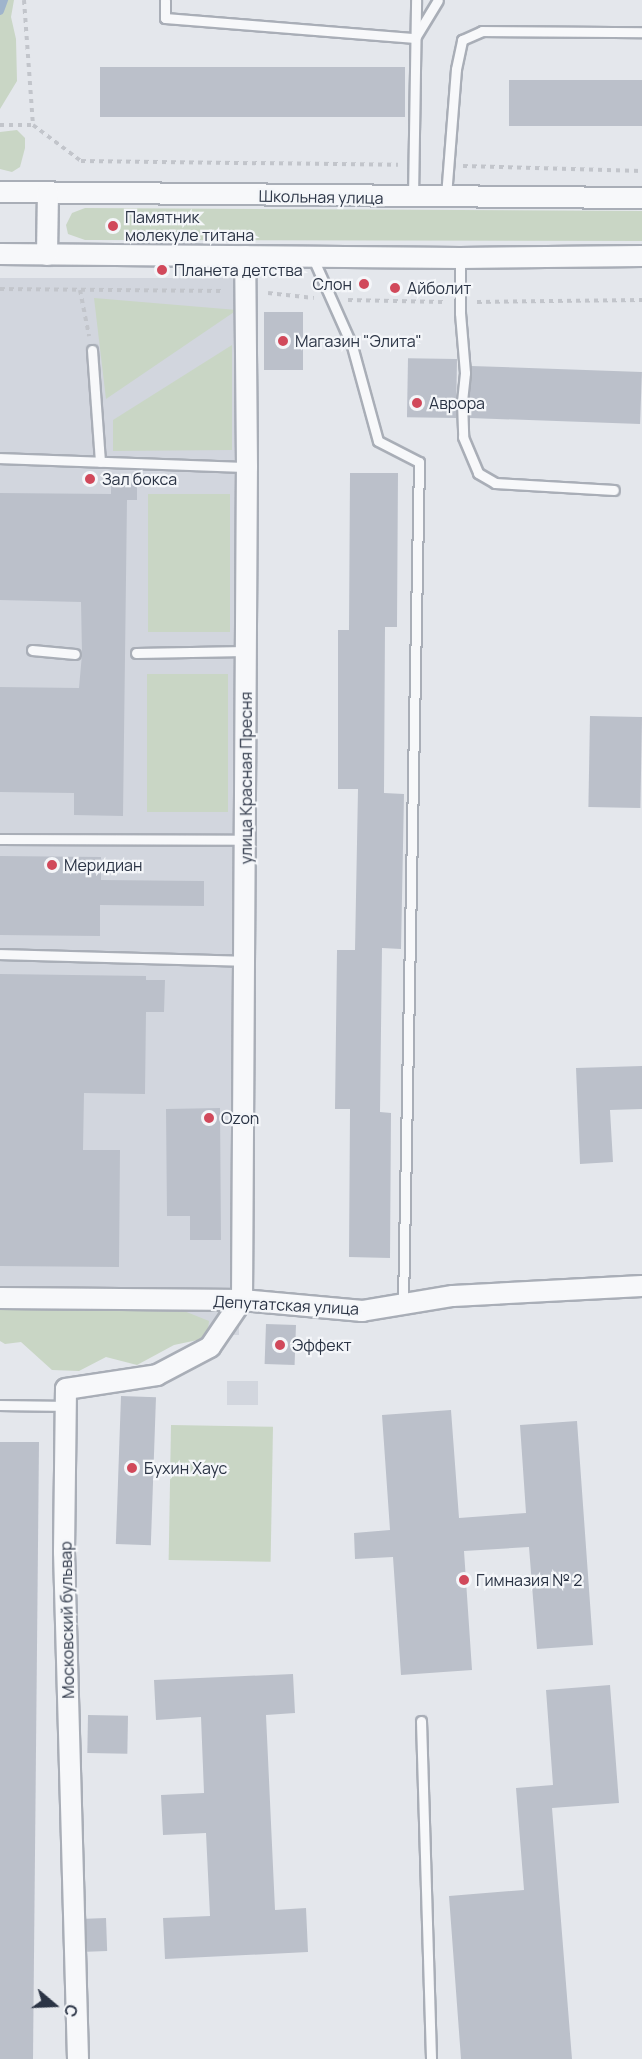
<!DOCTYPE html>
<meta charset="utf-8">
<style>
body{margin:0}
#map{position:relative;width:642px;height:2059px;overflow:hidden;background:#e4e7ec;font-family:Manrope,sans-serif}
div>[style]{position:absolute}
.built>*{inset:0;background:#d2d6de;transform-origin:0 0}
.green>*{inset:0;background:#c9d6c5;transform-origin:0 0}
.stream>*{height:8px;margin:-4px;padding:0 4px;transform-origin:4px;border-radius:4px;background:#9fb4cc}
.building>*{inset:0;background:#bbc0ca;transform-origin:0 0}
.path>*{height:4px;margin-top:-2px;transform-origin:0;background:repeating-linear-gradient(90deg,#c2c5cb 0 4.5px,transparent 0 9px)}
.roads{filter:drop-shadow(2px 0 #a9aeb7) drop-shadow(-2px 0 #a9aeb7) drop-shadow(0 2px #a9aeb7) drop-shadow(0 -2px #a9aeb7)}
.service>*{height:9px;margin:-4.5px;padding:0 4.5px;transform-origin:4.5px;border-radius:4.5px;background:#f7f8fa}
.minor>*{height:20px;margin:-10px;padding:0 10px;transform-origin:10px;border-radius:10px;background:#f7f8fa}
.dots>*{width:16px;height:16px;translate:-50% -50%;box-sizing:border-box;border:3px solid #f4f6f9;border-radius:50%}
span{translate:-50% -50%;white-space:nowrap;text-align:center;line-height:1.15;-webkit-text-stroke:4.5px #f4f6f9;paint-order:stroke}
.street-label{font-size:16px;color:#2b3445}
.poi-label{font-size:16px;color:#2b3445}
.left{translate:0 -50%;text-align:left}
.right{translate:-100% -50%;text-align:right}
.north{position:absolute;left:24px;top:1975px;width:60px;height:60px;-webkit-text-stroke:4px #f4f6f9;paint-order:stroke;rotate:109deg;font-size:16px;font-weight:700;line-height:24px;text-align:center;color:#2b3445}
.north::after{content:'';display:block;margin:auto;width:21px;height:27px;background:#2b3445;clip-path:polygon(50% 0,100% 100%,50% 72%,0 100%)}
</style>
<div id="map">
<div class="built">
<div style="left:0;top:278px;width:239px;height:1057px"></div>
<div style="left:227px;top:1381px;width:31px;height:24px"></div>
</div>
<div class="green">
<div style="clip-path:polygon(0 0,14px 0,11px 17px,16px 39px,17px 81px,0 109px)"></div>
<div style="clip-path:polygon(17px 130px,25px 138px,25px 148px,20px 167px,12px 172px,0 169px,0 132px)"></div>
<div style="clip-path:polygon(85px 208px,642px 211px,642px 241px,85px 240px,68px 234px,66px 225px,72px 213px)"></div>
<div style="clip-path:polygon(94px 298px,237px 310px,106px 399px)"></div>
<div style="clip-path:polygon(232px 345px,232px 450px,113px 451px,113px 420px)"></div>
<div style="left:148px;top:494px;width:82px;height:138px"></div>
<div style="left:147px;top:674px;width:81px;height:138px"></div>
<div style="clip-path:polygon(0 1304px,174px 1307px,209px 1321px,207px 1338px,174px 1345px,137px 1365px,106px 1357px,79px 1371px,52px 1370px,21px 1342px,5px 1344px,0 1341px)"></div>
<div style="left:171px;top:1425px;width:102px;height:135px;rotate:1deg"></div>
</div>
<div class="stream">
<div style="left:0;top:11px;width:12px;rotate:-70deg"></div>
</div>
<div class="building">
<div style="left:405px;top:67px;width:50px;height:305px;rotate:90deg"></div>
<div style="left:509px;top:80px;width:133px;height:46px"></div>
<div style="left:264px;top:312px;width:39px;height:58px"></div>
<div style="left:457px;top:359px;width:59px;height:49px;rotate:91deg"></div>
<div style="left:471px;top:366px;width:171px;height:52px;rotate:2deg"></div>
<div style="clip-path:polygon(350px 473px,398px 473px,397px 627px,385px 627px,384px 793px,404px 794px,401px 949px,382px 948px,380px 1112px,391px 1113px,390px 1258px,349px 1257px,350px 1109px,335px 1109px,337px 950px,355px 950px,358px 789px,338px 789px,338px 630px,349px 630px)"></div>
<div style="clip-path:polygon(111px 478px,137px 479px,137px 500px,127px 500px,123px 816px,74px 815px,74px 793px,0 792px,0 687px,79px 688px,82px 654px,81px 602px,0 600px,0 493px,111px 494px)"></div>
<div style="left:590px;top:716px;width:52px;height:91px;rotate:1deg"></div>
<div style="clip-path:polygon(0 856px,101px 857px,101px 880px,204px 881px,204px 906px,100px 905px,100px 936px,0 935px)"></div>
<div style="clip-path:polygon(0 974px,146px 976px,146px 980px,165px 980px,164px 1012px,146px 1012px,145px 1094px,84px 1093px,83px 1150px,120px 1150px,119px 1267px,0 1266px)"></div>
<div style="clip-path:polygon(642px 1066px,642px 1109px,610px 1110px,613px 1162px,580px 1164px,576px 1068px)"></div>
<div style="clip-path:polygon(220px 1108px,221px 1240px,190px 1240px,190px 1216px,167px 1216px,166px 1109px)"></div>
<div style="left:266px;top:1324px;width:30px;height:40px;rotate:2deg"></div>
<div style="left:121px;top:1396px;width:35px;height:148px;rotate:2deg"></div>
<div style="clip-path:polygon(451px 1410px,459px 1518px,526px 1513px,520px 1425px,577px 1421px,593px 1645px,537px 1649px,529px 1547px,464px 1551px,472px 1670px,401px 1675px,393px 1557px,355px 1559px,354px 1533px,390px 1530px,382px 1415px)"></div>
<div style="clip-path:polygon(0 1442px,39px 1442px,33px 2059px,0 2059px)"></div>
<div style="clip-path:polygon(293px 1674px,295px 1713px,266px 1715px,275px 1910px,306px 1908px,308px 1952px,165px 1959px,163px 1918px,210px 1916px,206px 1833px,163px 1835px,161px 1795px,204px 1793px,201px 1717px,156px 1720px,154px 1680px)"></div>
<div style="clip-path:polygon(610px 1685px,619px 1803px,552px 1808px,572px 2059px,461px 2059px,449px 1896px,524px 1890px,516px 1788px,553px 1785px,546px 1690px)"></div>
<div style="left:88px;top:1715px;width:40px;height:38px;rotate:1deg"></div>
<div style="left:106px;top:1918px;width:33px;height:20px;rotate:88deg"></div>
</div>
<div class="path">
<div style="left:24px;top:0;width:125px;rotate:85.9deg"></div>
<div style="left:0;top:125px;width:33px"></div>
<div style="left:33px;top:125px;width:60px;rotate:36.9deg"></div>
<div style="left:81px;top:161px;width:317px;rotate:0.7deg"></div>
<div style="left:463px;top:166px;width:179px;rotate:1.6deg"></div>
<div style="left:0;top:289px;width:224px;rotate:0.5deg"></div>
<div style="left:80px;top:290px;width:47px;rotate:78.9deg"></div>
<div style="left:268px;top:293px;width:46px;rotate:6.2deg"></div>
<div style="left:348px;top:300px;width:95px;rotate:1.2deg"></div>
<div style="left:477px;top:302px;width:165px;rotate:-0.7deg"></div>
</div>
<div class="roads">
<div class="service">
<div style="left:165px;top:0;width:18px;rotate:90deg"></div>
<div style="left:165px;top:18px;width:251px;rotate:4.6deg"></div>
<div style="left:415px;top:38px;width:44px;rotate:-58.8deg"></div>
<div style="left:446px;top:196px;width:127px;rotate:-85.5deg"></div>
<div style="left:456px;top:69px;width:30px;rotate:-78deg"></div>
<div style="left:462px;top:40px;width:22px;rotate:-24deg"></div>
<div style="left:482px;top:31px;width:160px;rotate:0.4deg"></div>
<div style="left:413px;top:198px;width:198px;rotate:-89.1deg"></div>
<div style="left:312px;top:256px;width:98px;rotate:66deg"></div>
<div style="left:352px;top:346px;width:98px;rotate:74.7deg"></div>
<div style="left:378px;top:441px;width:46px;rotate:27.1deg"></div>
<div style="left:419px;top:462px;width:842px;rotate:91.09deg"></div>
<div style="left:460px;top:258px;width:55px;rotate:90deg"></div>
<div style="left:460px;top:313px;width:60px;rotate:85.2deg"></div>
<div style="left:465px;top:373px;width:28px;rotate:96deg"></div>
<div style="left:462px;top:401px;width:36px;rotate:88deg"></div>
<div style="left:463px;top:437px;width:39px;rotate:67deg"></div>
<div style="left:478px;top:473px;width:20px;rotate:30deg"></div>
<div style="left:495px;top:483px;width:119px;rotate:3.4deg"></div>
<div style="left:92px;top:350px;width:112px;rotate:85.9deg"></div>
<div style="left:0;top:458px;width:247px;rotate:2.1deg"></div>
<div style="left:32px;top:650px;width:43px;rotate:5.3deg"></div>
<div style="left:136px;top:653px;width:110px;rotate:-1deg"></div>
<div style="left:0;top:839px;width:246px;rotate:0.2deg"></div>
<div style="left:0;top:954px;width:246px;rotate:1.6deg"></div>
<div style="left:0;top:1405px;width:66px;rotate:0.9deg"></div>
<div style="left:421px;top:1721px;width:338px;rotate:88.3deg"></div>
</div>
<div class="minor">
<div style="left:0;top:192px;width:642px;rotate:0.54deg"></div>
<div style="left:0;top:254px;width:460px;rotate:0.5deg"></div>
<div style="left:460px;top:258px;width:182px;rotate:-0.6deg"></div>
<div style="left:47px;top:255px;width:62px;rotate:-89.1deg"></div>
<div style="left:0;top:1298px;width:242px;rotate:0.5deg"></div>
<div style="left:242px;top:1300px;width:121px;rotate:5.2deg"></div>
<div style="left:362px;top:1311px;width:92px;rotate:-9.4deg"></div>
<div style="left:453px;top:1296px;width:189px;rotate:-3deg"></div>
<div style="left:78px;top:2059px;width:507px;rotate:-91.58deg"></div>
<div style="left:64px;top:1552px;width:163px;rotate:-89.3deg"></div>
<div style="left:66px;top:1389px;width:92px;rotate:-8.7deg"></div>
<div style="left:157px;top:1375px;width:60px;rotate:-27.8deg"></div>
<div style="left:210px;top:1347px;width:57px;rotate:-55.8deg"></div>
<div style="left:242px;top:1300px;width:833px;rotate:-89.66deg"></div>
<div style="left:247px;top:467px;width:211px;rotate:-90.5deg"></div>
</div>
</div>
<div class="dots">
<div style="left:113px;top:226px;background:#d1495b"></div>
<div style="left:162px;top:270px;background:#d1495b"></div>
<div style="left:364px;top:284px;background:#d1495b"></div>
<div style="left:395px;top:288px;background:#d1495b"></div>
<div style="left:283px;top:341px;background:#d1495b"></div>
<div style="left:417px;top:403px;background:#d1495b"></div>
<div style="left:90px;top:479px;background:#d1495b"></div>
<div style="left:52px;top:865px;background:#d1495b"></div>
<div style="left:209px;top:1118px;background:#d1495b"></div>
<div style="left:280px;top:1345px;background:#d1495b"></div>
<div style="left:132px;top:1468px;background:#d1495b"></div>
<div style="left:464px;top:1580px;background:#d1495b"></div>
</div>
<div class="street-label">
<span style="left:321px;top:197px;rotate:1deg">Школьная улица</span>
<span style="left:246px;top:778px;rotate:-90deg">улица Красная Пресня</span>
<span style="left:286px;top:1305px;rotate:3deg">Депутатская улица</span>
<span style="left:67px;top:1620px;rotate:-91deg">Московский бульвар</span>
</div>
<div class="poi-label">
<span class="left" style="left:125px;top:226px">Памятник<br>молекуле титана</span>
<span class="left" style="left:174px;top:270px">Планета детства</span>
<span class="right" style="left:352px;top:284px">Слон</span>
<span class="left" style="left:407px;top:288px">Айболит</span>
<span class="left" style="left:295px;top:341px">Магазин "Элита"</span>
<span class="left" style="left:429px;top:403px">Аврора</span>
<span class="left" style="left:102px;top:479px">Зал бокса</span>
<span class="left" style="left:64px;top:865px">Меридиан</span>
<span class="left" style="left:221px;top:1118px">Ozon</span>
<span class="left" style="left:292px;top:1345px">Эффект</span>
<span class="left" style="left:144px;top:1468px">Бухин Хаус</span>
<span class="left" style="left:476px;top:1580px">Гимназия № 2</span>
</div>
<div class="north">С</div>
</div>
